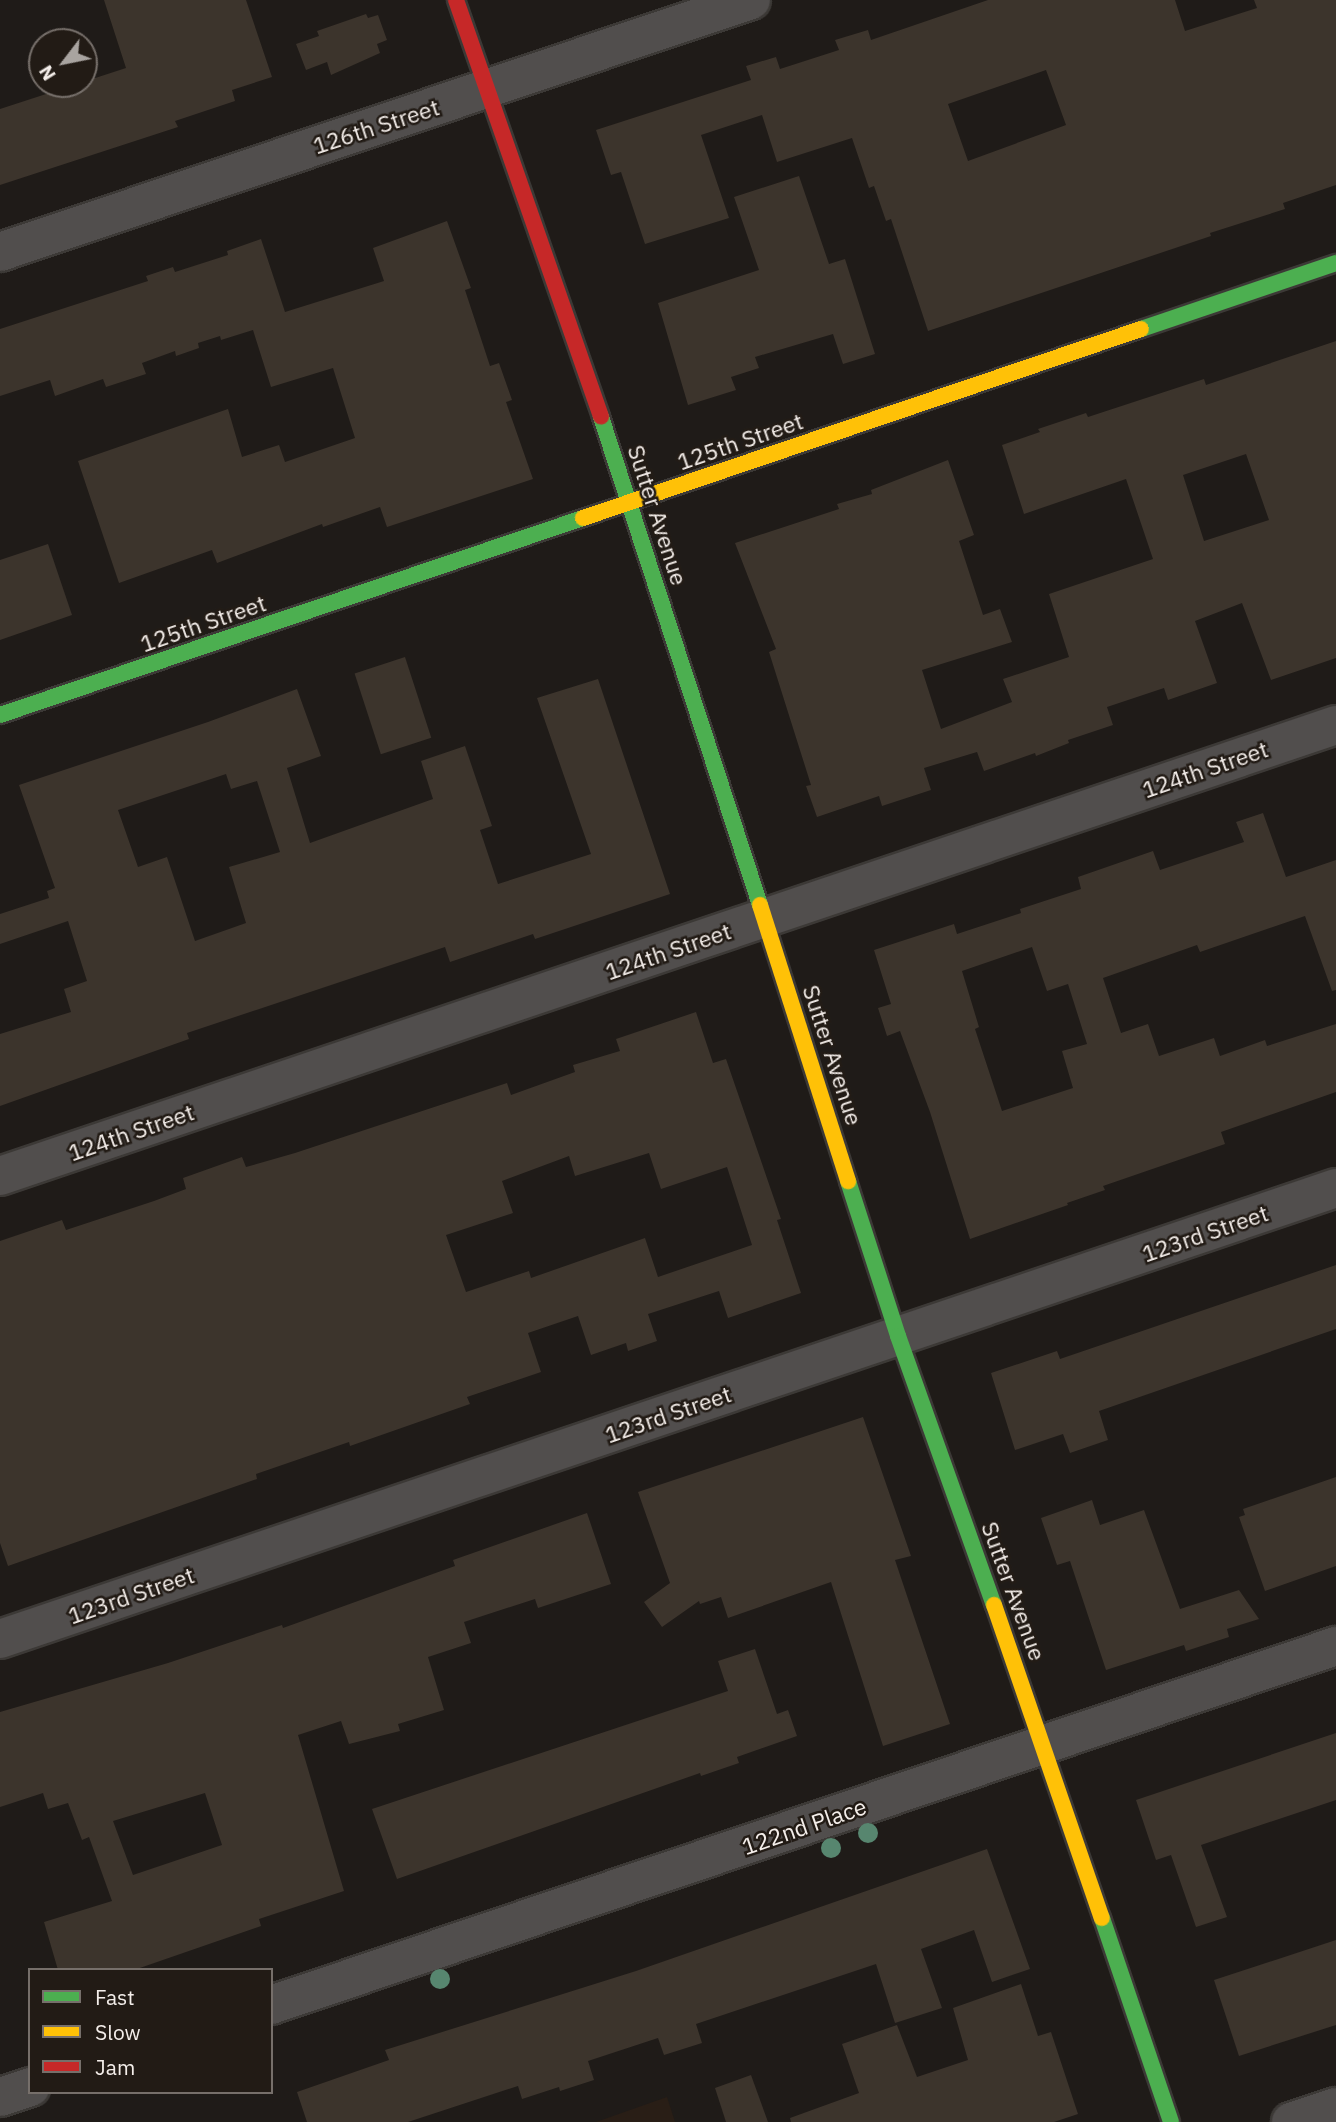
<!DOCTYPE html>
<style>
body{margin:0}
#map{position:relative;width:1336px;height:2122px;overflow:hidden;background:#1f1b18;font-family:"IBM Plex Sans",sans-serif}
div>[style]{position:absolute}
.built>*{inset:0;background:#291e16}
.building>*{inset:0;background:#3c342c;transform-origin:0 0}
.roads{filter:drop-shadow(2px 0 #3c3936) drop-shadow(-2px 0 #3c3936) drop-shadow(0 2px #3c3936) drop-shadow(0 -2px #3c3936)}
.street>*{height:38px;margin:-19px;padding:0 19px;transform-origin:19px;border-radius:19px;background:#514e4d}
.fast>*{height:16px;margin:-8px;padding:0 8px;transform-origin:8px;border-radius:8px;background:#4caf50}
.slow>*{height:16px;margin:-8px;padding:0 8px;transform-origin:8px;border-radius:8px;background:#ffc107}
.jam>*{height:16px;margin:-8px;padding:0 8px;transform-origin:8px;border-radius:8px;background:#c62828}
.trees>*{width:20px;height:20px;margin:-10px;border-radius:50%;background:#57866f}
span{translate:-50% -50%;white-space:nowrap;text-align:center;line-height:1.15;-webkit-text-stroke:5px #221b15;paint-order:stroke}
.street-label{font-size:23px;color:#f4eeea}
.legend{position:absolute;left:28px;top:1968px;width:245px;height:126px;box-sizing:border-box;background:#221b15;border:2px solid #766f6a;margin:0;padding:9px 12px;list-style:none;font-size:21px;color:#f4eeea}
.legend li{display:flex;align-items:center;gap:14px;height:35px}
.legend b{width:35px;border:2px solid #766f6a}
.north{position:absolute;left:28px;top:28px;width:70px;height:70px;box-sizing:border-box;background:#221b15;border:2px solid #766f6a;border-radius:50%;rotate:238deg;font-size:19px;font-weight:700;line-height:28px;text-align:center;color:#f4eeea}
.north::after{content:'';display:block;margin:auto;width:24px;height:32px;background:#a9a4a0;clip-path:polygon(50% 0,100% 100%,50% 72%,0 100%)}
</style>
<div id="map">
<div class="built">
<div style="clip-path:polygon(667px 2097px,675px 2122px,596px 2122px)"></div>
</div>
<div class="building">
<div style="clip-path:polygon(104px 0,246px 0,272px 77px,232px 90px,235px 101px,175px 121px,178px 127px,0 185px,0 109px,126px 68px)"></div>
<div style="clip-path:polygon(evenodd,988px 0,1175px 0,1185px 31px,1257px 8px,1254px 0,1336px 0,1336px 185px,1283px 203px,1285px 209px,1210px 233px,1211px 236px,928px 331px,891px 219px,886px 221px,874px 186px,869px 188px,852px 138px,777px 162px,762px 115px,701px 135px,729px 218px,645px 244px,621px 172px,611px 175px,596px 130px,751px 80px,746px 66px,776px 57px,780px 69px,839px 50px,835px 40px,868px 30px,871px 40px,988px 0,1046px 70px,1066px 125px,968px 161px,948px 104px,1046px 70px)"></div>
<div style="clip-path:polygon(366px 14px,368px 18px,378px 15px,387px 40px,377px 44px,380px 53px,331px 75px,327px 62px,306px 70px,296px 44px,319px 36px,317px 31px)"></div>
<div style="clip-path:polygon(799px 176px,829px 264px,845px 259px,875px 354px,843px 364px,833px 334px,755px 357px,759px 368px,731px 377px,736px 390px,688px 405px,658px 303px,759px 270px,734px 197px)"></div>
<div style="clip-path:polygon(447px 221px,471px 288px,465px 290px,490px 366px,499px 363px,512px 400px,506px 402px,533px 479px,387px 527px,380px 507px,323px 527px,322px 524px,217px 563px,212px 550px,119px 583px,78px 461px,228px 409px,242px 457px,279px 445px,285px 462px,355px 438px,333px 368px,271px 387px,253px 330px,221px 340px,220px 336px,198px 343px,199px 348px,176px 356px,175px 351px,142px 363px,146px 374px,106px 387px,103px 379px,55px 396px,50px 380px,0 396px,0 329px,148px 281px,146px 276px,173px 267px,175px 272px,228px 255px,227px 251px,261px 239px,285px 312px,384px 281px,373px 248px)"></div>
<div style="clip-path:polygon(evenodd,1336px 341px,1336px 658px,1271px 680px,1242px 603px,1195px 621px,1217px 683px,1168px 700px,1164px 688px,1107px 707px,1113px 725px,1068px 740px,1069px 743px,1036px 756px,1035px 753px,984px 771px,977px 752px,924px 768px,931px 790px,882px 806px,879px 796px,817px 817px,806px 786px,811px 785px,769px 652px,776px 649px,735px 543px,839px 509px,837px 504px,872px 494px,871px 490px,948px 460px,974px 535px,959px 541px,983px 615px,1000px 609px,1012px 642px,922px 670px,941px 729px,1012px 702px,1003px 679px,1069px 657px,1049px 594px,1153px 559px,1126px 479px,1024px 514px,1002px 445px,1040px 432px,1038px 429px,1086px 413px,1088px 417px,1204px 379px,1206px 385px,1336px 341px,1246px 454px,1269px 520px,1204px 541px,1183px 475px,1246px 454px)"></div>
<div style="clip-path:polygon(48px 544px,72px 615px,0 640px,0 560px)"></div>
<div style="left:405px;top:657px;width:85px;height:53px;rotate:72deg"></div>
<div style="clip-path:polygon(evenodd,598px 679px,670px 894px,535px 939px,533px 934px,450px 962px,445px 947px,187px 1033px,189px 1039px,0 1106px,0 1034px,71px 1012px,64px 989px,87px 981px,68px 921px,0 944px,0 914px,49px 898px,47px 891px,55px 888px,19px 785px,208px 722px,297px 689px,321px 756px,287px 768px,310px 843px,433px 799px,421px 761px,465px 746px,492px 826px,480px 830px,498px 884px,591px 854px,537px 698px,598px 679px,226px 774px,231px 789px,257px 781px,280px 852px,229px 867px,246px 923px,195px 941px,167px 857px,138px 867px,118px 810px,226px 774px)"></div>
<div style="clip-path:polygon(evenodd,1263px 813px,1286px 877px,1336px 860px,1336px 990px,1332px 991px,1305px 916px,1200px 952px,1197px 945px,1103px 978px,1121px 1033px,1148px 1024px,1159px 1056px,1214px 1038px,1220px 1056px,1265px 1040px,1267px 1046px,1336px 1024px,1336px 1092px,1221px 1132px,1225px 1144px,1103px 1186px,1105px 1190px,1067px 1203px,1068px 1205px,970px 1239px,930px 1112px,900px 1031px,887px 1036px,878px 1008px,891px 1004px,874px 950px,954px 924px,957px 934px,1021px 913px,1020px 909px,1081px 889px,1078px 877px,1153px 851px,1160px 870px,1244px 842px,1236px 822px,1263px 813px,1032px 947px,1047px 991px,1068px 984px,1087px 1044px,1062px 1051px,1073px 1088px,1002px 1111px,975px 1029px,979px 1027px,962px 971px,1032px 947px)"></div>
<div style="clip-path:polygon(evenodd,696px 1012px,713px 1063px,726px 1059px,781px 1219px,777px 1220px,801px 1293px,728px 1318px,719px 1291px,648px 1314px,657px 1341px,628px 1351px,626px 1343px,591px 1355px,578px 1316px,528px 1333px,541px 1372px,467px 1397px,470px 1404px,350px 1446px,349px 1442px,256px 1474px,257px 1479px,8px 1566px,0 1543px,0 1241px,62px 1220px,66px 1230px,154px 1201px,186px 1189px,183px 1178px,242px 1157px,246px 1167px,295px 1153px,507px 1083px,511px 1095px,575px 1072px,573px 1065px,620px 1051px,616px 1039px,696px 1012px,649px 1153px,661px 1189px,727px 1167px,752px 1245px,658px 1277px,645px 1238px,531px 1278px,529px 1271px,466px 1292px,446px 1235px,513px 1213px,502px 1181px,569px 1156px,575px 1176px,649px 1153px)"></div>
<div style="clip-path:polygon(1336px 1265px,1336px 1329px,1099px 1411px,1108px 1440px,1070px 1453px,1063px 1434px,1015px 1450px,991px 1373px,1057px 1351px,1060px 1359px)"></div>
<div style="clip-path:polygon(863px 1417px,911px 1556px,895px 1560px,950px 1724px,883px 1746px,831px 1582px,728px 1618px,721px 1597px,700px 1604px,699px 1601px,662px 1627px,644px 1602px,670px 1583px,638px 1492px)"></div>
<div style="clip-path:polygon(1336px 1477px,1336px 1566px,1265px 1591px,1239px 1517px,1245px 1515px,1243px 1509px)"></div>
<div style="clip-path:polygon(1092px 1500px,1100px 1525px,1144px 1510px,1180px 1609px,1239px 1590px,1259px 1619px,1227px 1629px,1229px 1637px,1186px 1651px,1184px 1645px,1106px 1670px,1070px 1561px,1057px 1565px,1041px 1518px)"></div>
<div style="clip-path:polygon(evenodd,587px 1513px,611px 1584px,538px 1608px,535px 1599px,464px 1622px,471px 1643px,428px 1657px,444px 1710px,398px 1724px,400px 1731px,349px 1744px,341px 1721px,298px 1735px,344px 1891px,259px 1919px,261px 1926px,134px 1970px,58px 1970px,44px 1922px,112px 1901px,89px 1837px,82px 1840px,68px 1803px,48px 1809px,43px 1793px,0 1807px,0 1712px,168px 1663px,282px 1625px,283px 1628px,455px 1566px,453px 1560px,587px 1513px,205px 1793px,222px 1845px,133px 1875px,113px 1821px,205px 1793px)"></div>
<div style="clip-path:polygon(755px 1649px,777px 1714px,788px 1710px,797px 1736px,737px 1757px,739px 1763px,701px 1776px,700px 1773px,397px 1879px,372px 1809px,728px 1691px,718px 1661px)"></div>
<div style="clip-path:polygon(1336px 1733px,1336px 1800px,1201px 1845px,1227px 1917px,1196px 1927px,1171px 1855px,1156px 1860px,1136px 1800px)"></div>
<div style="clip-path:polygon(987px 1849px,1030px 1969px,992px 1982px,974px 1930px,921px 1949px,942px 2008px,895px 2023px,876px 1964px,696px 2024px,702px 2043px,664px 2055px,658px 2038px,588px 2061px,594px 2080px,560px 2091px,559px 2087px,522px 2099px,518px 2086px,408px 2122px,307px 2122px,297px 2092px,389px 2060px,385px 2050px,636px 1971px)"></div>
<div style="clip-path:polygon(1336px 1940px,1336px 2025px,1239px 2056px,1214px 1980px)"></div>
<div style="clip-path:polygon(1021px 1984px,1038px 2036px,1051px 2032px,1078px 2114px,1054px 2122px,791px 2122px,790px 2118px,859px 2093px,842px 2044px,897px 2025px,917px 2077px,968px 2060px,953px 2008px)"></div>
<div style="clip-path:polygon(751px 2075px,768px 2122px,726px 2122px,715px 2088px)"></div>
</div>
<div class="roads">
<div class="street">
<div style="left:0;top:252px;width:792px;rotate:-18.55deg"></div>
<div style="left:0;top:1176px;width:1410px;rotate:-18.65deg"></div>
<div style="left:0;top:1639px;width:1410px;rotate:-18.65deg"></div>
<div style="left:271px;top:2005px;width:1124px;rotate:-18.63deg"></div>
<div style="left:0;top:2097px;width:32px;rotate:-18deg"></div>
<div style="left:1291px;top:2122px;width:47px;rotate:-18.4deg"></div>
</div>
<div class="fast">
<div style="left:1141px;top:329px;width:206px;rotate:-18.7deg"></div>
<div style="left:601px;top:417px;width:513px;rotate:71.95deg"></div>
<div style="left:0;top:715px;width:615px;rotate:-18.67deg"></div>
<div style="left:848px;top:1181px;width:163px;rotate:72.1deg"></div>
<div style="left:898px;top:1336px;width:286px;rotate:70.4deg"></div>
<div style="left:1102px;top:1918px;width:215px;rotate:71.3deg"></div>
</div>
<div class="slow">
<div style="left:583px;top:518px;width:589px;rotate:-18.71deg"></div>
<div style="left:760px;top:905px;width:290px;rotate:72.3deg"></div>
<div style="left:994px;top:1605px;width:331px;rotate:71deg"></div>
</div>
<div class="jam">
<div style="left:456px;top:0;width:441px;rotate:70.8deg"></div>
</div>
</div>
<div class="trees">
<div style="left:868px;top:1833px"></div>
<div style="left:831px;top:1848px"></div>
<div style="left:440px;top:1979px"></div>
</div>
<div class="street-label">
<span style="left:376px;top:126px;rotate:-18deg">126th Street</span>
<span style="left:740px;top:441px;rotate:-19deg">125th Street</span>
<span style="left:658px;top:515px;rotate:72deg">Sutter Avenue</span>
<span style="left:203px;top:623px;rotate:-19deg">125th Street</span>
<span style="left:1205px;top:769px;rotate:-19deg">124th Street</span>
<span style="left:668px;top:951px;rotate:-19deg">124th Street</span>
<span style="left:833px;top:1055px;rotate:72deg">Sutter Avenue</span>
<span style="left:131px;top:1132px;rotate:-19deg">124th Street</span>
<span style="left:1205px;top:1233px;rotate:-19deg">123rd Street</span>
<span style="left:668px;top:1414px;rotate:-19deg">123rd Street</span>
<span style="left:1014px;top:1591px;rotate:70deg">Sutter Avenue</span>
<span style="left:131px;top:1595px;rotate:-19deg">123rd Street</span>
<span style="left:804px;top:1826px;rotate:-19deg">122nd Place</span>
</div>
<ul class="legend">
<li><b style="height:9px;background:#4caf50"></b>Fast</li>
<li><b style="height:9px;background:#ffc107"></b>Slow</li>
<li><b style="height:9px;background:#c62828"></b>Jam</li>
</ul>
<div class="north">N</div>
</div>
